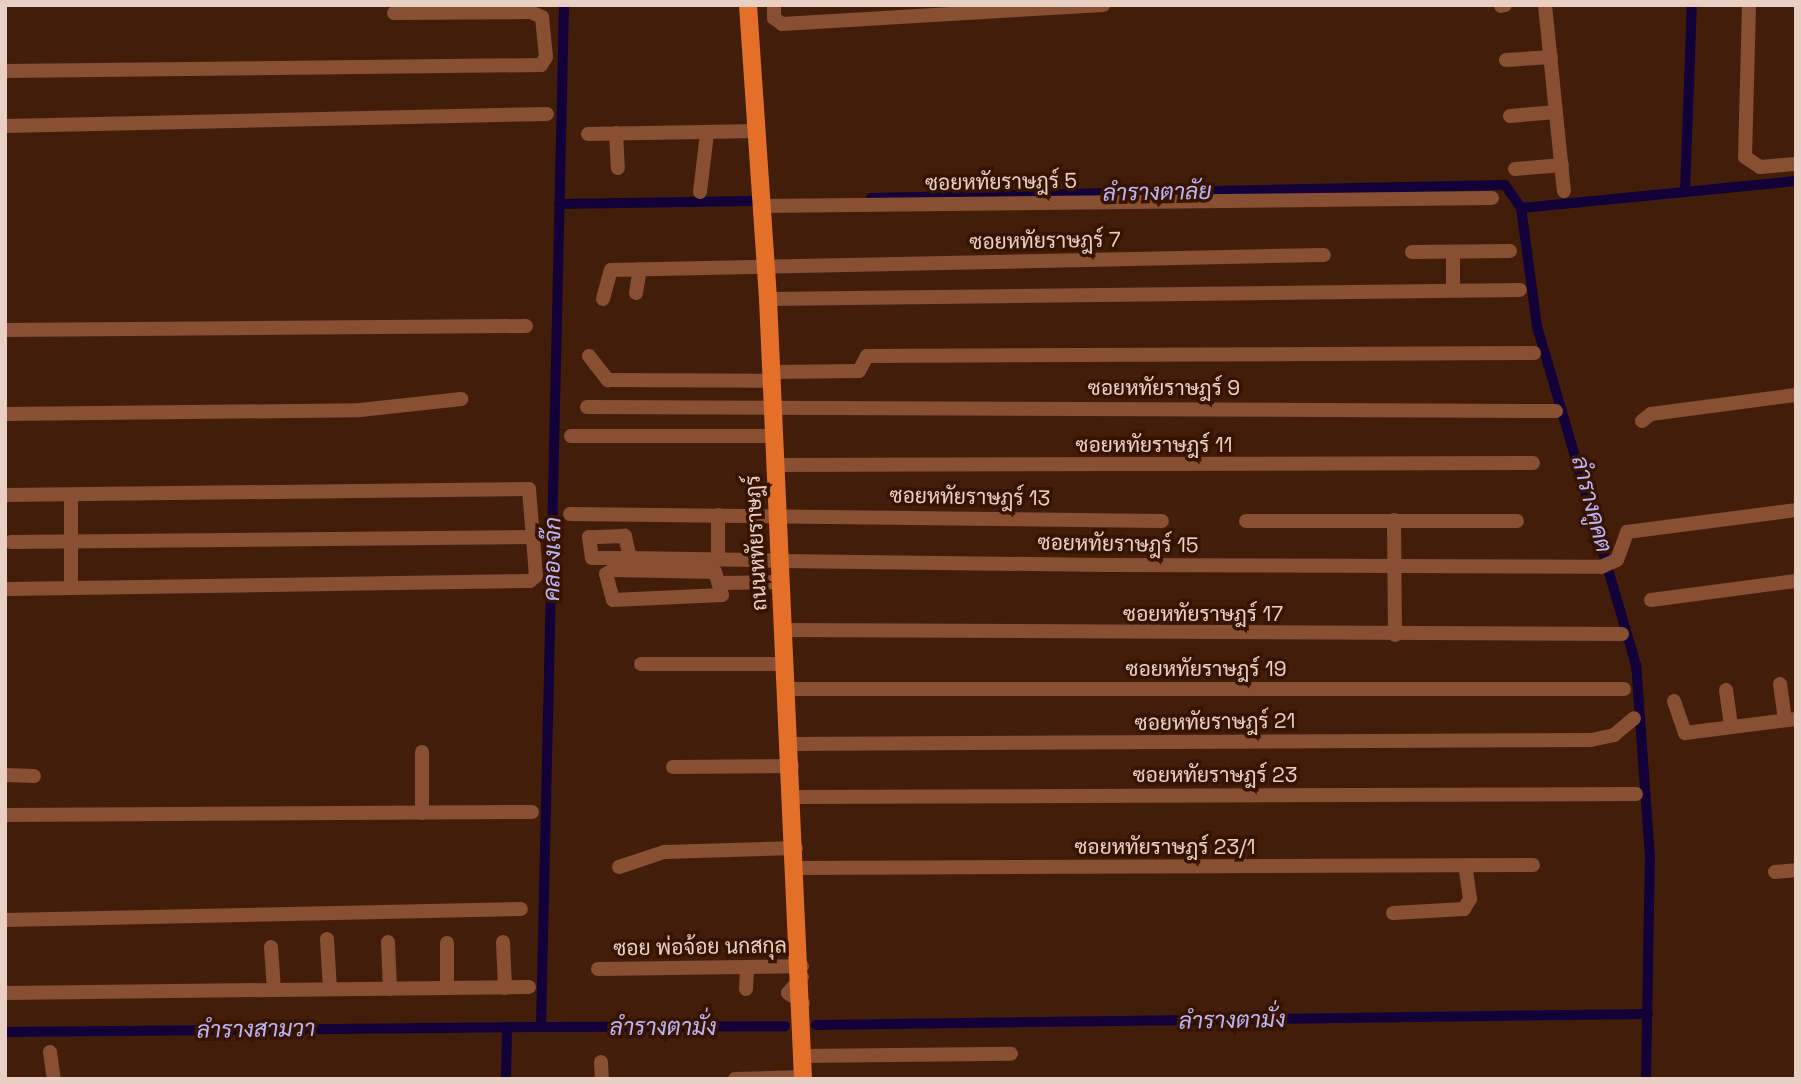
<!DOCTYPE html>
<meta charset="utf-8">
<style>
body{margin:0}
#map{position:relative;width:1801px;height:1084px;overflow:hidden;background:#421e0a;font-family:"Space Grotesk",Sarabun,sans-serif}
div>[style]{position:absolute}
.canal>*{height:10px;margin:-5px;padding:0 5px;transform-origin:5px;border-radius:5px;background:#120039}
.minor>*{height:14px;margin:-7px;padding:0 7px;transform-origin:7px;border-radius:7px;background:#884f32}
.major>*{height:18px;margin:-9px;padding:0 9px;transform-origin:9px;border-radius:9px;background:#e36f29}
span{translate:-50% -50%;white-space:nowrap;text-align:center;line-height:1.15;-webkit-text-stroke:7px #371401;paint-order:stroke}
.street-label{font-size:21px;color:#e8d0c4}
.water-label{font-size:23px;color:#bab5fb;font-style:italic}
.frame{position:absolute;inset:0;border:7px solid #e8d0c4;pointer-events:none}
</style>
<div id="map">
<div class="canal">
<div style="left:1685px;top:192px;width:187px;rotate:-87.9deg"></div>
<div style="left:871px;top:198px;width:634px;rotate:-1.17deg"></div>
<div style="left:1505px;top:185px;width:28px;rotate:55deg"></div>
<div style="left:559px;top:204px;width:192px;rotate:-0.9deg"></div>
<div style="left:816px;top:1025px;width:832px;rotate:-0.76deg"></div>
<div style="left:541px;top:1027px;width:244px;rotate:-0.2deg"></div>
<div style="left:5px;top:1032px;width:536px;rotate:-0.53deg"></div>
<div style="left:541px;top:1027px;width:1022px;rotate:-88.71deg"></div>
<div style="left:506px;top:1079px;width:52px;rotate:-88.9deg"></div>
<div style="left:1646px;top:1079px;width:221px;rotate:-89deg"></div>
<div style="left:1650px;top:858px;width:194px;rotate:-94.1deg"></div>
<div style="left:1636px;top:665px;width:353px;rotate:-106.3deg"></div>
<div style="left:1537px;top:326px;width:119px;rotate:-97.7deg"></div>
<div style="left:1521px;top:208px;width:276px;rotate:-5.6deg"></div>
</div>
<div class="minor">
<div style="left:774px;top:5px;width:13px;rotate:90deg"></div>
<div style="left:774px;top:18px;width:10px;rotate:37deg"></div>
<div style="left:782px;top:24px;width:322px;rotate:-3.4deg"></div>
<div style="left:1545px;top:5px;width:187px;rotate:84.2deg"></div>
<div style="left:1749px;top:5px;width:152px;rotate:91.5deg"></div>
<div style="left:1745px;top:157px;width:18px;rotate:34deg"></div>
<div style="left:1760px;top:167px;width:36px;rotate:-5deg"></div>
<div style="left:1501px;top:6px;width:4px;rotate:-14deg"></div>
<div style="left:1506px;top:60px;width:45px;rotate:-3.8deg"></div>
<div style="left:5px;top:71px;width:536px;rotate:-0.64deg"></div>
<div style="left:541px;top:65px;width:9px;rotate:-58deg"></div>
<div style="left:546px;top:57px;width:40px;rotate:-95.7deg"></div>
<div style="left:542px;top:17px;width:13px;rotate:-157deg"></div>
<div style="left:530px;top:12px;width:136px;rotate:179.6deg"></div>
<div style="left:1510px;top:116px;width:46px;rotate:-5deg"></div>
<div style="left:5px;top:126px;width:542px;rotate:-1.27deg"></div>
<div style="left:616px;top:133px;width:35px;rotate:87deg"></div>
<div style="left:588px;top:134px;width:170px;rotate:-1deg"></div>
<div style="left:1515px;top:169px;width:47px;rotate:-4.9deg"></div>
<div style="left:700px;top:192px;width:59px;rotate:-83.2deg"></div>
<div style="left:762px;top:206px;width:730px;rotate:-0.63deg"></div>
<div style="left:1412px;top:252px;width:98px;rotate:-0.6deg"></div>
<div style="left:1453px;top:252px;width:38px;rotate:90deg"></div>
<div style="left:636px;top:293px;width:24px;rotate:-81deg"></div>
<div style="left:603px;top:299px;width:30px;rotate:-75deg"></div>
<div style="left:611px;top:270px;width:713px;rotate:-1.21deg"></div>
<div style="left:768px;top:299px;width:752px;rotate:-0.69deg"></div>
<div style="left:5px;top:330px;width:521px;rotate:-0.44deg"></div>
<div style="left:589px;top:356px;width:31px;rotate:52deg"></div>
<div style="left:608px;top:380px;width:164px;rotate:0.3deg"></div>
<div style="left:772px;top:372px;width:87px;rotate:-0.7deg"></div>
<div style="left:859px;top:371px;width:17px;rotate:-62deg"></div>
<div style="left:867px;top:356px;width:667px;rotate:-0.26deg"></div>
<div style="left:587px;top:407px;width:969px;rotate:0.24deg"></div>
<div style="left:5px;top:414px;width:355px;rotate:-0.6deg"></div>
<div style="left:360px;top:410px;width:102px;rotate:-6.2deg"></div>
<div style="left:1642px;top:421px;width:11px;rotate:-38deg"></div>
<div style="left:1651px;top:414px;width:146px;rotate:-7.5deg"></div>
<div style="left:571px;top:436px;width:203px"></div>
<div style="left:775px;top:465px;width:758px;rotate:-0.15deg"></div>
<div style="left:5px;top:495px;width:524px;rotate:-0.66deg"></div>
<div style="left:529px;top:489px;width:87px;rotate:85.4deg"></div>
<div style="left:536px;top:576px;width:8px;rotate:140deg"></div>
<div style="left:530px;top:581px;width:522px;rotate:179.12deg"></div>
<div style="left:570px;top:514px;width:592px;rotate:0.68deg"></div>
<div style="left:1394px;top:520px;width:115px;rotate:89.5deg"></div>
<div style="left:1246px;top:521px;width:271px"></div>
<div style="left:11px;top:542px;width:523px;rotate:-0.55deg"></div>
<div style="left:630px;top:558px;width:23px;rotate:-103deg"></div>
<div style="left:625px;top:536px;width:36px;rotate:178deg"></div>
<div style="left:589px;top:537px;width:21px;rotate:82deg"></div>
<div style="left:592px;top:558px;width:38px"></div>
<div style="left:630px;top:558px;width:123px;rotate:0.9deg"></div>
<div style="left:753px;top:560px;width:28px;rotate:2deg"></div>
<div style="left:781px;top:561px;width:324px;rotate:0.7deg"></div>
<div style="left:1105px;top:565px;width:496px;rotate:0.2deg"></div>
<div style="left:1601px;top:567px;width:17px;rotate:-24deg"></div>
<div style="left:1617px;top:560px;width:30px;rotate:-70deg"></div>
<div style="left:1627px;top:532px;width:170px;rotate:-7.4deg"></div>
<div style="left:718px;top:559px;width:44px;rotate:-90deg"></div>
<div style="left:613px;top:570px;width:102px;rotate:1.1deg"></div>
<div style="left:715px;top:572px;width:24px;rotate:73deg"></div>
<div style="left:722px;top:595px;width:109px;rotate:177.4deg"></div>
<div style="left:613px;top:600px;width:27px;rotate:-105deg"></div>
<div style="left:606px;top:574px;width:8px;rotate:-30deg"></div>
<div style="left:723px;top:583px;width:58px;rotate:-1deg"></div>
<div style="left:71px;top:588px;width:92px;rotate:-90deg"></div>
<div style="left:1651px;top:600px;width:146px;rotate:-7.5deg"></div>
<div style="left:784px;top:630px;width:838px;rotate:0.27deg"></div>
<div style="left:641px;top:664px;width:145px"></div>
<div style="left:1780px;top:684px;width:36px;rotate:82deg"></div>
<div style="left:787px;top:689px;width:837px"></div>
<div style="left:1726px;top:690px;width:37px;rotate:82deg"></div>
<div style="left:1674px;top:701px;width:34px;rotate:71deg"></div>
<div style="left:1685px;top:733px;width:112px;rotate:-7.2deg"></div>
<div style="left:791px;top:744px;width:800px;rotate:-0.29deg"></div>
<div style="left:1591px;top:740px;width:24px;rotate:-12deg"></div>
<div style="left:1614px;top:735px;width:26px;rotate:-40deg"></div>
<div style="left:422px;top:752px;width:61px;rotate:90deg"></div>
<div style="left:673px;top:767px;width:119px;rotate:-0.5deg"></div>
<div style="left:5px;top:775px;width:29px;rotate:2deg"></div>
<div style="left:793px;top:797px;width:843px;rotate:-0.2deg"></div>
<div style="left:5px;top:815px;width:527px;rotate:-0.33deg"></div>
<div style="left:619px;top:867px;width:47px;rotate:-18.4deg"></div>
<div style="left:664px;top:852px;width:132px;rotate:-1.7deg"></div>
<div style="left:797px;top:868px;width:736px;rotate:-0.23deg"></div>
<div style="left:1775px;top:872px;width:21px;rotate:-5deg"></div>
<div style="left:1393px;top:913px;width:71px;rotate:-3.2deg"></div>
<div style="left:1464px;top:909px;width:12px;rotate:-59deg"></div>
<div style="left:1470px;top:899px;width:34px;rotate:-98deg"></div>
<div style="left:5px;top:920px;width:516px;rotate:-1.22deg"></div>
<div style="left:327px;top:939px;width:50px;rotate:86.6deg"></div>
<div style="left:388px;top:942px;width:47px;rotate:87.6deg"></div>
<div style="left:503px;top:942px;width:46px;rotate:87.5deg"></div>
<div style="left:447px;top:943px;width:45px;rotate:90deg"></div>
<div style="left:271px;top:947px;width:43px;rotate:86deg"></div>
<div style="left:598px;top:969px;width:204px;rotate:-0.8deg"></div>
<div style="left:802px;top:977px;width:21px;rotate:131deg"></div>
<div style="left:788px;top:993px;width:18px;rotate:34deg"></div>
<div style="left:746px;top:989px;width:22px;rotate:-87deg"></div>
<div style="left:5px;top:993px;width:524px;rotate:-0.66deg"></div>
<div style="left:50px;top:1052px;width:27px;rotate:82deg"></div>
<div style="left:803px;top:1056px;width:208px;rotate:-0.6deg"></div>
<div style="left:601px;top:1062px;width:17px;rotate:87deg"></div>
<div style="left:735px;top:1079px;width:68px;rotate:-1.7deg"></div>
</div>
<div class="major">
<div style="left:748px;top:5px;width:295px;rotate:86.1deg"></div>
<div style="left:768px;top:299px;width:781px;rotate:87.43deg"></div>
</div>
<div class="street-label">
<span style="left:1001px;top:182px;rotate:-1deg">ซอยหทัยราษฎร์ 5</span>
<span style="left:1045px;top:241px;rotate:-1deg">ซอยหทัยราษฎร์ 7</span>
<span style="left:1164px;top:388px">ซอยหทัยราษฎร์ 9</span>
<span style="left:1154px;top:445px">ซอยหทัยราษฎร์ 11</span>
<span style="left:970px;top:497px;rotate:1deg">ซอยหทัยราษฎร์ 13</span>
<span style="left:756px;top:543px;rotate:-93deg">ถนนหทัยราษฎร์</span>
<span style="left:1118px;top:544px;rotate:1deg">ซอยหทัยราษฎร์ 15</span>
<span style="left:1203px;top:614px">ซอยหทัยราษฎร์ 17</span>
<span style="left:1206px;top:669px">ซอยหทัยราษฎร์ 19</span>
<span style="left:1215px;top:722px;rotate:-1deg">ซอยหทัยราษฎร์ 21</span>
<span style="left:1215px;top:775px">ซอยหทัยราษฎร์ 23</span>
<span style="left:1165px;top:847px">ซอยหทัยราษฎร์ 23/1</span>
<span style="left:700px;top:947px;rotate:-1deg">ซอย พ่อจ้อย นกสกุล</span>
</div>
<div class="water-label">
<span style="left:1157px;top:192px;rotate:-1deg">ลำรางตาลัย</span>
<span style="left:1592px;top:504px;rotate:75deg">ลำรางคูคต</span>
<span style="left:552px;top:559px;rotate:-89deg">คลองเจ๊ก</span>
<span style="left:1232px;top:1020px;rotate:-1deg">ลำรางตามั่ง</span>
<span style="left:663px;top:1027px">ลำรางตามั่ง</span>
<span style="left:256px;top:1029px;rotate:-1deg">ลำรางสามวา</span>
</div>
<div class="frame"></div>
</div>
